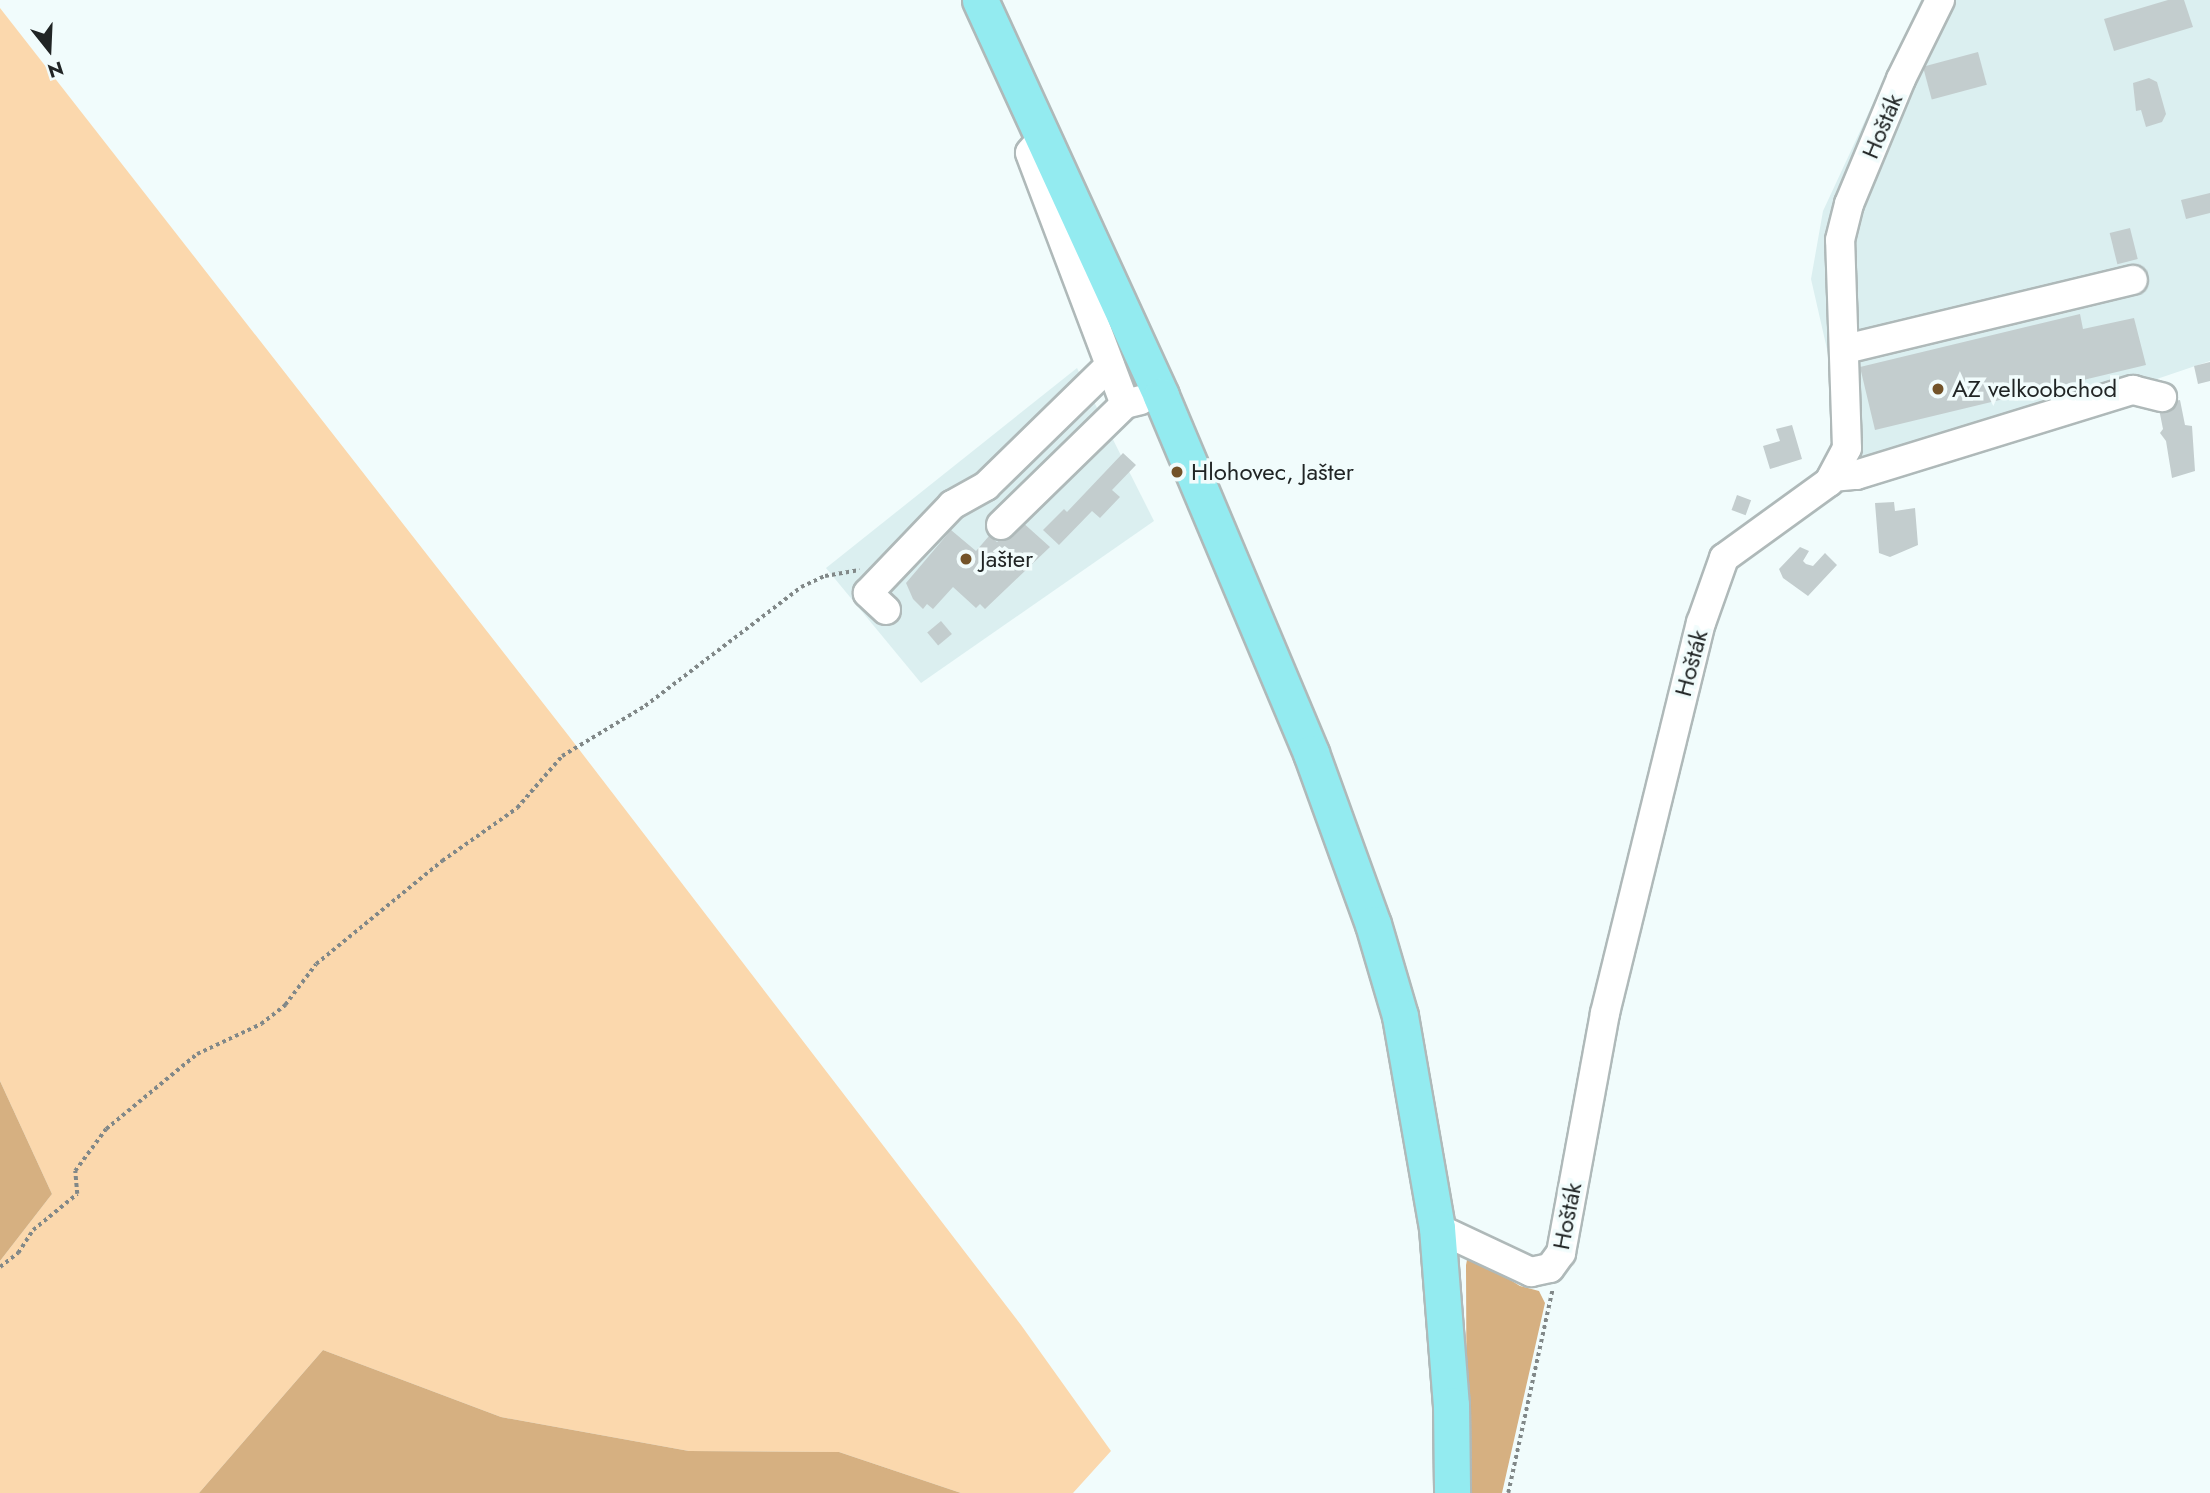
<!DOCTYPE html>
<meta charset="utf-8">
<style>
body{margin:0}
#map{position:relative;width:2210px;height:1493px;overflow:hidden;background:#f1fcfc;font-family:Jost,sans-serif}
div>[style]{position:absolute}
.built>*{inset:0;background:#dbeff0}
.green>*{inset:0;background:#fbd8ad}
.forest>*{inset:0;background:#d6b081}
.building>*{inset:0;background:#c3cdce;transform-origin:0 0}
.path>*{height:3.5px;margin-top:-1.75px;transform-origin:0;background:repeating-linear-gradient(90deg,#818888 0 3.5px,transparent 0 7px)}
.roads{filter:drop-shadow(2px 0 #afb9b9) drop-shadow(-2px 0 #afb9b9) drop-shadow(0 2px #afb9b9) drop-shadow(0 -2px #afb9b9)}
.minor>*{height:28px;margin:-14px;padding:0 14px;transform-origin:14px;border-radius:14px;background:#fff}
.major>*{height:35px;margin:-17.5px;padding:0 17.5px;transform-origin:17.5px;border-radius:17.5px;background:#93ebf0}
.dots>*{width:19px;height:19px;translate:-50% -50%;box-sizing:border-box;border:4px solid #f1fcfc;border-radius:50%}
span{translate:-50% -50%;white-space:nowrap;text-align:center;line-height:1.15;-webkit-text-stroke:7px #f1fcfc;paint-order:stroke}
.street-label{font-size:24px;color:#212525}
.poi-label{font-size:24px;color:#212525}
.left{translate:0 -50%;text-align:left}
.north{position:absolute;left:14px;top:14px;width:70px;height:70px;-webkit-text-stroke:5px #f1fcfc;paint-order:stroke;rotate:162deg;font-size:19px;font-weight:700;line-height:28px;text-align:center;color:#212525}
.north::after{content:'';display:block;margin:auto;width:24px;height:32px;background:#212525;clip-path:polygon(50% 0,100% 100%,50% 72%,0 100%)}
</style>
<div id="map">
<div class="built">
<div style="clip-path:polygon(1921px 0,2210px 0,2210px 361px,1858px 480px,1829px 457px,1837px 393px,1811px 279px,1823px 211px)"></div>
<div style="clip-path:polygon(1077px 368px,1154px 521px,921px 683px,826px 568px)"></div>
</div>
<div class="green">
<div style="clip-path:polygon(0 8px,568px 735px,1021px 1325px,1111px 1451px,1073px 1493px,961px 1493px,839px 1452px,689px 1451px,501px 1417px,323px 1350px,199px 1493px,0 1493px,0 1261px,52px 1194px,0 1081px)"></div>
</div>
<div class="forest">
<div style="clip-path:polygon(0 1081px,52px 1194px,0 1261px)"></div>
<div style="clip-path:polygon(1477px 1259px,1520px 1286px,1539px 1291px,1545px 1303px,1502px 1493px,1467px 1493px,1466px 1265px,1467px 1260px)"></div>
<div style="clip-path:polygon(323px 1350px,501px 1417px,689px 1451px,839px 1452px,961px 1493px,199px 1493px)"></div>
</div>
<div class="building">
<div style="clip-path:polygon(2168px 0,2184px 0,2193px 27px,2114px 51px,2104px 19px)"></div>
<div style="left:1978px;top:52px;width:34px;height:57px;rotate:75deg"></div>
<div style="clip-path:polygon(2149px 78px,2157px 82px,2166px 114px,2162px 122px,2146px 127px,2141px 110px,2136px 111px,2133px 83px)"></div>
<div style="clip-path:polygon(2210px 193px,2210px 213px,2186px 219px,2181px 200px)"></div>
<div style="left:2130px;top:228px;width:32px;height:21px;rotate:76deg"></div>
<div style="clip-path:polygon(2080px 314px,2083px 329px,2134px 318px,2146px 365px,1875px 430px,1860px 367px)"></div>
<div style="clip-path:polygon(2210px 362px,2210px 381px,2198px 384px,2194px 366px)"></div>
<div style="clip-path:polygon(2180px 400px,2185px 425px,2192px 426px,2195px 471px,2172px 478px,2166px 441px,2160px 433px,2163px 429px,2158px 404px)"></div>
<div style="clip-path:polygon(1792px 425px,1802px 459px,1770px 469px,1763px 446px,1780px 441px,1776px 429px)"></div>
<div style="clip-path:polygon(1123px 453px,1136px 465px,1112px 490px,1120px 497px,1100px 518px,1092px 511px,1059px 545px,1043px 530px,1064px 509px,1067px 512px)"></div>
<div style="left:1737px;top:495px;width:15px;height:16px;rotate:20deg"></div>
<div style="clip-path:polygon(1894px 502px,1895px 511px,1915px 508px,1918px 545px,1890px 557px,1879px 553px,1875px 503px)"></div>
<div style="clip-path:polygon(1021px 521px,1050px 547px,985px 609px,980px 604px,976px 608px,953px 587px,933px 609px,927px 604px,923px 609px,913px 599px,906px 583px,951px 530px,976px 551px,989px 536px,997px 542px)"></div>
<div style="clip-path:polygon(1800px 547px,1809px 551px,1803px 561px,1806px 564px,1813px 566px,1825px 553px,1837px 565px,1808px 596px,1783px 578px,1779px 569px)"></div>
<div style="left:941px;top:621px;width:17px;height:18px;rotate:50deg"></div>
</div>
<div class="path">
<div style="left:0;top:1267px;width:23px;rotate:-38deg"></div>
<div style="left:18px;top:1253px;width:27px;rotate:-57deg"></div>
<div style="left:33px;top:1230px;width:57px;rotate:-39.3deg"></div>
<div style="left:77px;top:1194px;width:23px;rotate:-95deg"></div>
<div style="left:75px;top:1171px;width:52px;rotate:-53.6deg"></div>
<div style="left:106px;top:1129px;width:118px;rotate:-39.5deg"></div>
<div style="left:197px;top:1054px;width:71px;rotate:-25.1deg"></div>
<div style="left:261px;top:1024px;width:31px;rotate:-38deg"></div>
<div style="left:285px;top:1005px;width:51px;rotate:-52.9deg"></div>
<div style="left:316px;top:964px;width:163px;rotate:-39.3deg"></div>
<div style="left:442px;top:861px;width:92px;rotate:-35.2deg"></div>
<div style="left:517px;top:808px;width:69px;rotate:-49.1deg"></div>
<div style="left:562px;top:756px;width:97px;rotate:-31.1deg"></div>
<div style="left:645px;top:706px;width:196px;rotate:-37.3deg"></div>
<div style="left:801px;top:587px;width:26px;rotate:-25deg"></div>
<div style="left:825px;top:576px;width:35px;rotate:-10deg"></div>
<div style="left:1508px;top:1493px;width:207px;rotate:-77.7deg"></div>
</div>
<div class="roads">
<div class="minor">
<div style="left:1045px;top:135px;width:23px;rotate:130deg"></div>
<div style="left:1030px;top:153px;width:268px;rotate:69.3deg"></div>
<div style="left:1845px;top:349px;width:296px;rotate:-13.5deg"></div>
<div style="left:1832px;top:477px;width:24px;rotate:-5deg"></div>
<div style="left:1856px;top:475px;width:290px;rotate:-17.1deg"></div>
<div style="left:2133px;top:390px;width:30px;rotate:14deg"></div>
<div style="left:1001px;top:525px;width:173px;rotate:-44.3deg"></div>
<div style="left:1125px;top:404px;width:16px;rotate:-14deg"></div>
<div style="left:886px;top:610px;width:25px;rotate:-137deg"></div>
<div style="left:868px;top:593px;width:122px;rotate:-46.3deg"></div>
<div style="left:952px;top:505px;width:39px;rotate:-29deg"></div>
<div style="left:986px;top:486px;width:173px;rotate:-44.3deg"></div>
<div style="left:1437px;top:1228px;width:104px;rotate:25.1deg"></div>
<div style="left:1531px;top:1272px;width:19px;rotate:-12deg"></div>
<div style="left:1550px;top:1268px;width:19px;rotate:-54deg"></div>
<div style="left:1561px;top:1253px;width:244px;rotate:-79.6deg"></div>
<div style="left:1605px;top:1013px;width:402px;rotate:-76.2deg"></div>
<div style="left:1701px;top:623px;width:69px;rotate:-70.5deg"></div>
<div style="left:1724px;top:558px;width:130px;rotate:-35.9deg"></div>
<div style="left:1829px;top:482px;width:38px;rotate:-62deg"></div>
<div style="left:1847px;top:448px;width:208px;rotate:-91.9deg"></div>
<div style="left:1840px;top:240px;width:37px;rotate:-76deg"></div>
<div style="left:1849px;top:204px;width:135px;rotate:-67.4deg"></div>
<div style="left:1901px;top:79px;width:88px;rotate:-63.7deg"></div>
</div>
<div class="major">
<div style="left:980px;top:0;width:435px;rotate:65.4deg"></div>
<div style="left:1161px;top:396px;width:387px;rotate:67.2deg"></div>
<div style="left:1311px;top:753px;width:182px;rotate:70.1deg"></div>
<div style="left:1373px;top:924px;width:96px;rotate:73.6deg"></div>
<div style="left:1400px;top:1016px;width:215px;rotate:80.1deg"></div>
<div style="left:1437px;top:1228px;width:178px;rotate:85.5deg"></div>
<div style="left:1451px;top:1405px;width:88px;rotate:89.3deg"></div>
</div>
</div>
<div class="dots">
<div style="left:1938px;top:389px;background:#735329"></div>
<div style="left:1177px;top:472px;background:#735329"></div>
<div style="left:966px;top:559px;background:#735329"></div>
</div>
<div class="street-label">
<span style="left:1882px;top:126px;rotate:-67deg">Hošták</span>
<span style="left:1691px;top:663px;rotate:-75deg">Hošták</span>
<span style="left:1567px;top:1216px;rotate:-79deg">Hošták</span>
</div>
<div class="poi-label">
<span class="left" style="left:1952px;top:389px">AZ velkoobchod</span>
<span class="left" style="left:1191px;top:472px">Hlohovec, Jašter</span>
<span class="left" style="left:980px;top:559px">Jašter</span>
</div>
<div class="north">N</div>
</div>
